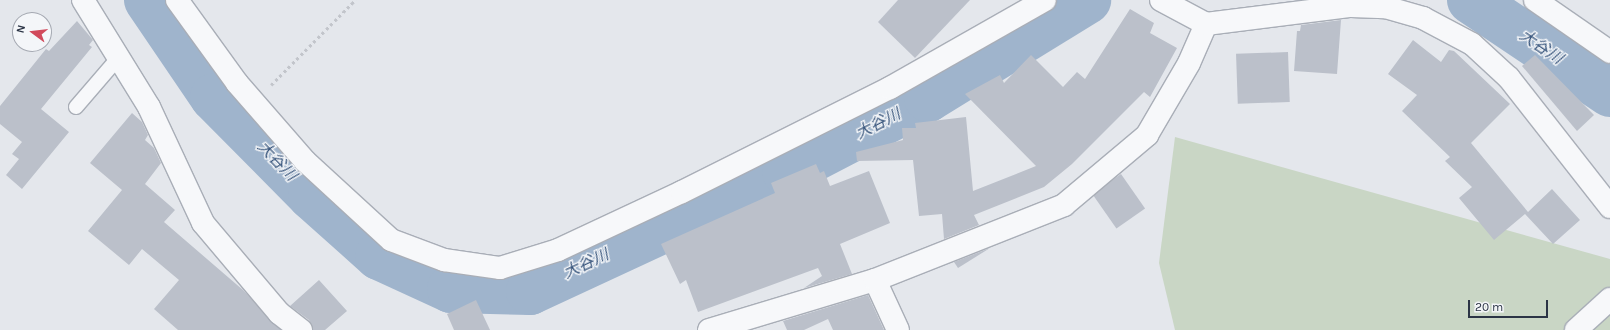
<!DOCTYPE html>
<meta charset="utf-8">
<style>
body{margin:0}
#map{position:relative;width:1610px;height:330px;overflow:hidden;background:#e4e7ec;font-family:Karla,"Noto Sans JP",sans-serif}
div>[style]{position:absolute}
.green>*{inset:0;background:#c9d6c5}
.river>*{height:48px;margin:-24px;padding:0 24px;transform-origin:24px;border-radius:24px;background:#9fb4cc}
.building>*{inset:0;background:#bbc0ca;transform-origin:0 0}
.path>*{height:2.5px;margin-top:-1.25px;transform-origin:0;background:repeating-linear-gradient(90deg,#c2c5cb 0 3px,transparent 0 6px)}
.roads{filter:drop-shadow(1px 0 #a9aeb7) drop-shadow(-1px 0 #a9aeb7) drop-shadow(0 1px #a9aeb7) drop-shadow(0 -1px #a9aeb7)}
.service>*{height:14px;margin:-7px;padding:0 7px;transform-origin:7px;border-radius:7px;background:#f7f8fa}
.minor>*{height:22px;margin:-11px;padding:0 11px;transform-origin:11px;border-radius:11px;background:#f7f8fa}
.tertiary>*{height:22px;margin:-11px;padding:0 11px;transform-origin:11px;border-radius:11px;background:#f7f8fa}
span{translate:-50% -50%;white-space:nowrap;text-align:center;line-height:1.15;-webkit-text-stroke:3px #f4f6f9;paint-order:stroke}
.water-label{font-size:16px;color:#34527a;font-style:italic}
.north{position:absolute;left:12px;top:12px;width:40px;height:40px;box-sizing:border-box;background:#f4f6f9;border:1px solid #a4a8b1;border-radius:50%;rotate:285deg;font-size:11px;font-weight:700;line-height:16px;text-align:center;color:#2b3445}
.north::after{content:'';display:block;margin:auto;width:14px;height:18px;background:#d1495b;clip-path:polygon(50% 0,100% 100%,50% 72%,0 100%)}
.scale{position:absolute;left:1468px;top:300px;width:80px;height:18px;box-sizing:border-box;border:2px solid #2b3445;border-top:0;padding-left:5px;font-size:12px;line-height:14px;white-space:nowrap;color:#2b3445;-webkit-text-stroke:3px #f4f6f9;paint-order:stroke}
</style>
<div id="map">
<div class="green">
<div style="clip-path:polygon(1175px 137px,1610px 259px,1610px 330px,1175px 330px,1159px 263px)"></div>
</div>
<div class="river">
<div style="left:148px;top:0;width:117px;rotate:55.8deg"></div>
<div style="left:214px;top:97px;width:139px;rotate:45.3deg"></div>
<div style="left:312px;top:196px;width:90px;rotate:41.8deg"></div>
<div style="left:379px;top:256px;width:79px;rotate:24.6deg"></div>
<div style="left:451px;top:289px;width:79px;rotate:1.5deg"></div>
<div style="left:530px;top:291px;width:282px;rotate:-24.9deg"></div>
<div style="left:786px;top:172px;width:160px;rotate:-27.5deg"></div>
<div style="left:928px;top:98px;width:187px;rotate:-31.6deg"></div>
<div style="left:1471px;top:0;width:167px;rotate:33.8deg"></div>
</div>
<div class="building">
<div style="clip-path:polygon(898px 0,970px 0,915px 58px,878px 22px)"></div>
<div style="clip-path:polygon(1130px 9px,1154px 23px,1150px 33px,1177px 48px,1150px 97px,1144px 92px,1072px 164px,1044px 187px,974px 215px,979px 225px,944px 239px,942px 214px,919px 216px,913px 160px,857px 161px,856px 152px,903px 140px,902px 128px,916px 128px,915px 123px,966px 117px,973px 191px,1036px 166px,965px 94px,1000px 75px,1004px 83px,1031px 55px,1063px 87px,1077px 72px,1085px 79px)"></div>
<div style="clip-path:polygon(1341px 20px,1337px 74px,1294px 71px,1297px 31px,1300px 31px,1301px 25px)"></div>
<div style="clip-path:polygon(77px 21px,93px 40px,89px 45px,92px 47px,41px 109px,69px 132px,22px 189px,6px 175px,19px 159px,12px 154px,22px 142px,0 124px,0 106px,46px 49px,49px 51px)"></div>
<div style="clip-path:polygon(1413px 40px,1441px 62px,1449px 50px,1454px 51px,1510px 104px,1471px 143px,1528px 212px,1552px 189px,1580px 220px,1553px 244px,1525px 214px,1494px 240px,1459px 198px,1472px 187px,1445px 161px,1450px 157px,1402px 111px,1417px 95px,1388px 74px)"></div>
<div style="left:1288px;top:52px;width:50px;height:52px;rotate:88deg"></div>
<div style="clip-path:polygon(1535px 55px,1594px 115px,1577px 131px,1522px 66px)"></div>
<div style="clip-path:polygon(132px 113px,142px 122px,148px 135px,145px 140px,154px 148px,161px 163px,145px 184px,175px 210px,164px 222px,243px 290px,281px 330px,178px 330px,154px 309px,179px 280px,142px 249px,129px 265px,88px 231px,122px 190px,90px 163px)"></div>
<div style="clip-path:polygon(816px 164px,820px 173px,824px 171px,830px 186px,869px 171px,890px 223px,840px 244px,852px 274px,804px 288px,822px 276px,818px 268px,698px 312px,686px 280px,680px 284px,661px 244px,775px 193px,771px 183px)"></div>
<div style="left:1121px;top:174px;width:42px;height:35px;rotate:55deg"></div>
<div style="clip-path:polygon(990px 248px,958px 268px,954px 262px)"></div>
<div style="clip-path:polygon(319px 280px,347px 311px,325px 330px,313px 330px,309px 320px,290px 306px)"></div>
<div style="clip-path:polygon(868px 295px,884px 330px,833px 330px,828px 319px,804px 330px,787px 330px,783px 321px)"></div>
<div style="clip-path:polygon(476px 300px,490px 330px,454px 330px,447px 314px)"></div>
</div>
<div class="path">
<div style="left:271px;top:85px;width:120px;rotate:-45.3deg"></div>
</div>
<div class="roads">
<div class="service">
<div style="left:76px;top:107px;width:66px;rotate:-49.3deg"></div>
</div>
<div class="minor">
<div style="left:83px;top:0;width:126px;rotate:58.3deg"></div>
<div style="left:149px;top:107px;width:128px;rotate:65deg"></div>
<div style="left:203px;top:223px;width:118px;rotate:49.8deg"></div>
<div style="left:279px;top:313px;width:28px;rotate:38deg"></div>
<div style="left:177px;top:0;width:102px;rotate:54.1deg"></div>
<div style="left:237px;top:83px;width:103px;rotate:48.9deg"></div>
<div style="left:305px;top:161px;width:117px;rotate:42.6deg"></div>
<div style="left:391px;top:240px;width:57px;rotate:20.7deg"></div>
<div style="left:444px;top:260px;width:57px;rotate:8.1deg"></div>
<div style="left:500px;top:268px;width:61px;rotate:-17.2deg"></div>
<div style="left:558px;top:250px;width:137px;rotate:-25.1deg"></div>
<div style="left:682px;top:192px;width:233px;rotate:-26.6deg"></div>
<div style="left:890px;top:88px;width:178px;rotate:-29.6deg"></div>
<div style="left:1535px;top:0;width:91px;rotate:34.7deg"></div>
<div style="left:875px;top:280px;width:55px;rotate:65.3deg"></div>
<div style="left:709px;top:330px;width:173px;rotate:-16.8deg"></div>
<div style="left:875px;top:280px;width:203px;rotate:-21.6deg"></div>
<div style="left:1064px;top:205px;width:109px;rotate:-40.1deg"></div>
<div style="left:1147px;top:135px;width:83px;rotate:-59.7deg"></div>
<div style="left:1189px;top:63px;width:43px;rotate:-66.4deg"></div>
</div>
<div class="tertiary">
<div style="left:1161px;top:0;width:51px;rotate:28.1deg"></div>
<div style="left:1206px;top:24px;width:146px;rotate:-7.1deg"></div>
<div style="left:1351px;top:6px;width:34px;rotate:2deg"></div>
<div style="left:1385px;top:7px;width:40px;rotate:16deg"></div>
<div style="left:1423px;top:18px;width:55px;rotate:28deg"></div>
<div style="left:1472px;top:44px;width:50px;rotate:42.6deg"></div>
<div style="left:1509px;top:78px;width:164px;rotate:51.9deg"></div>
<div style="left:1576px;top:330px;width:46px;rotate:-42.4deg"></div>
</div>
</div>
<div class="water-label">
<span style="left:1541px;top:47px;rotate:34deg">大谷川</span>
<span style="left:878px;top:124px;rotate:-27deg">大谷川</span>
<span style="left:277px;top:161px;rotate:46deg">大谷川</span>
<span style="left:586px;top:264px;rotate:-25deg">大谷川</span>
</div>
<div class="north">N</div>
<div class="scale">20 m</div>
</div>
